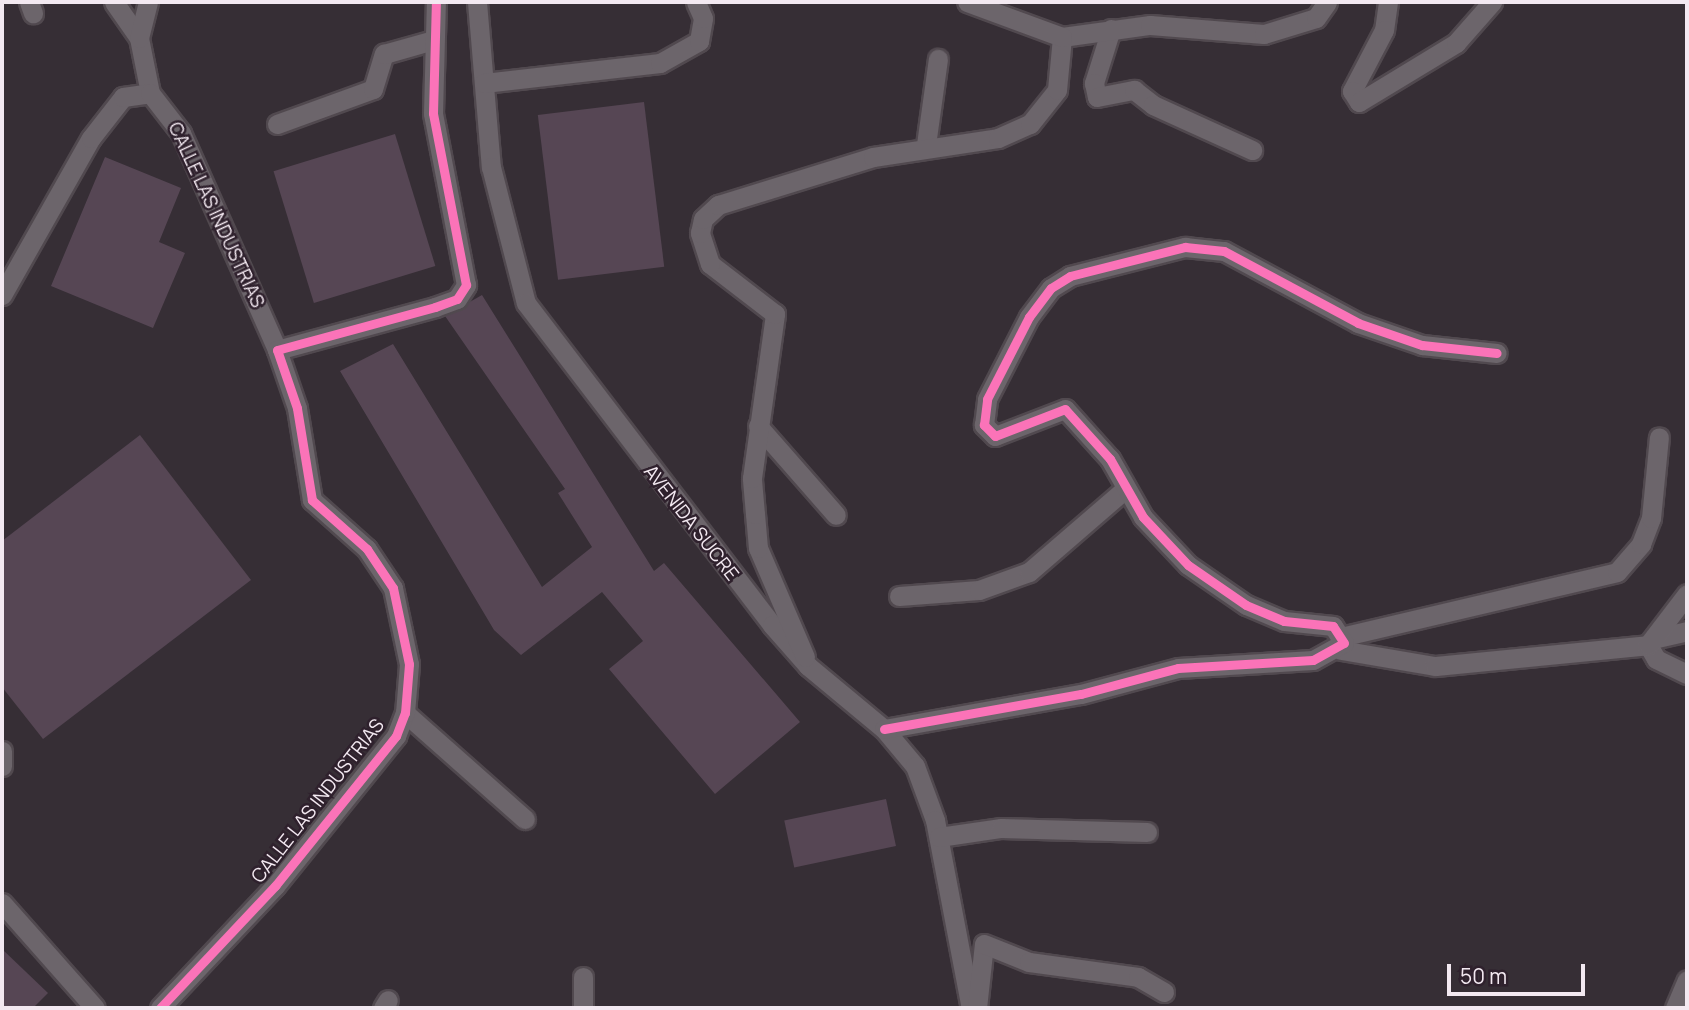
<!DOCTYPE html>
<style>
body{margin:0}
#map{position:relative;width:1689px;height:1010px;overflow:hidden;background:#362e35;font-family:Manrope,sans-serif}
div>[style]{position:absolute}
.building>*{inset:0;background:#564654;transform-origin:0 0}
.roads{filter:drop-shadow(2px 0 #51494f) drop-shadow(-2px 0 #51494f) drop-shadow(0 2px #51494f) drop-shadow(0 -2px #51494f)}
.minor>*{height:19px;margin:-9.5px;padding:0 9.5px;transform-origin:9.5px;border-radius:9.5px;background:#6c656b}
.cycleway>*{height:9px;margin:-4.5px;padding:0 4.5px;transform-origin:4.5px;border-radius:4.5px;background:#fb73b8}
span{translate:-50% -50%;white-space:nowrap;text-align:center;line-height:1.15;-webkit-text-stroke:5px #2f212d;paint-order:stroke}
.street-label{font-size:19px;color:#f3e9f1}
.frame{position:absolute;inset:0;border:4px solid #f3e9f1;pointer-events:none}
.scale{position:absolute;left:1447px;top:964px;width:138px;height:32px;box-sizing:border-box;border:4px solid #f3e9f1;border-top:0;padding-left:9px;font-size:21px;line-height:24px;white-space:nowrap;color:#f3e9f1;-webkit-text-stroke:5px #2f212d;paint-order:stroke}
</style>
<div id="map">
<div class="building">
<div style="left:644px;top:102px;width:166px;height:107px;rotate:83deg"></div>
<div style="left:395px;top:134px;width:138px;height:127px;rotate:73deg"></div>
<div style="clip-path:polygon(105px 157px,181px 188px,159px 242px,185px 253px,153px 328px,51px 286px)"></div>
<div style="clip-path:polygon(482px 295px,654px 571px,664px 563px,800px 722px,715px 794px,609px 669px,643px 641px,602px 592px,521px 655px,494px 630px,340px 371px,393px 344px,542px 587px,592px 547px,558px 493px,565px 489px,445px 316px)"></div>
<div style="clip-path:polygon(140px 435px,251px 580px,43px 739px,2px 687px,2px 541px)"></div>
<div style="left:886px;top:799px;width:48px;height:104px;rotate:78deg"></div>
<div style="clip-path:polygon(2px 949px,48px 993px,33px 1008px,2px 1008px)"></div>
</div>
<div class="roads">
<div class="minor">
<div style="left:29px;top:2px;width:12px;rotate:70deg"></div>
<div style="left:114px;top:2px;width:44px;rotate:55.2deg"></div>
<div style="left:139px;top:38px;width:56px;rotate:78.7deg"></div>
<div style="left:477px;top:2px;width:166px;rotate:85.2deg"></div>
<div style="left:491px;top:167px;width:140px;rotate:75.6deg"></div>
<div style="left:526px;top:303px;width:405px;rotate:52.6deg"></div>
<div style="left:772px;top:625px;width:55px;rotate:48.7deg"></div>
<div style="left:808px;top:666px;width:99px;rotate:39.7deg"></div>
<div style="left:884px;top:729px;width:48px;rotate:50deg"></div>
<div style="left:915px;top:766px;width:58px;rotate:69.7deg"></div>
<div style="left:935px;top:820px;width:191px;rotate:79.2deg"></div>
<div style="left:1388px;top:2px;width:28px;rotate:98deg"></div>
<div style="left:1384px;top:30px;width:69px;rotate:117.7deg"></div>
<div style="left:1352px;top:91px;width:13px;rotate:58deg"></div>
<div style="left:1359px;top:102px;width:114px;rotate:-31.3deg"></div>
<div style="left:1456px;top:43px;width:55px;rotate:-48.7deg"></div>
<div style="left:1111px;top:29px;width:57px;rotate:107.5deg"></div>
<div style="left:1094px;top:83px;width:14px;rotate:78deg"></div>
<div style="left:1097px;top:97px;width:38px;rotate:-11deg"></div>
<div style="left:1134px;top:90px;width:24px;rotate:38deg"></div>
<div style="left:1153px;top:105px;width:109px;rotate:24.4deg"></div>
<div style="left:1062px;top:37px;width:89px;rotate:-7.8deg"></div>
<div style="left:1150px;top:25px;width:114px;rotate:4.5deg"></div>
<div style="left:1264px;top:34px;width:54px;rotate:-17.1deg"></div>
<div style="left:1316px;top:18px;width:19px;rotate:-55deg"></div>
<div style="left:139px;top:38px;width:37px;rotate:-76deg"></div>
<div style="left:484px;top:83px;width:177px;rotate:-6.5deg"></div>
<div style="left:660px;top:63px;width:45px;rotate:-29.4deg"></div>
<div style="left:699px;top:41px;width:23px;rotate:-80deg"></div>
<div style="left:703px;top:18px;width:17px;rotate:-114deg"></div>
<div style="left:277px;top:124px;width:102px;rotate:-20deg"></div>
<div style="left:373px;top:89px;width:37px;rotate:-73deg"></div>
<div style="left:384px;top:54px;width:51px;rotate:-15.9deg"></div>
<div style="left:926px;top:145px;width:87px;rotate:-82.1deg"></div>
<div style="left:2px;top:295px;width:180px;rotate:-60.5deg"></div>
<div style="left:91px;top:138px;width:52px;rotate:-52deg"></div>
<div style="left:123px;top:97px;width:27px;rotate:-8deg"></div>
<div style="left:150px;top:93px;width:51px;rotate:52.2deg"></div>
<div style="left:181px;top:133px;width:237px;rotate:66.1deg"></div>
<div style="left:758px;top:426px;width:118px;rotate:48.8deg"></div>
<div style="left:899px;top:596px;width:80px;rotate:-4.3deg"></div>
<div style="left:979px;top:590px;width:53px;rotate:-19.8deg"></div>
<div style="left:1029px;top:572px;width:125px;rotate:-40.8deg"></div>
<div style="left:1345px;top:636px;width:279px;rotate:-13.2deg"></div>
<div style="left:1617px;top:572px;width:37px;rotate:-49deg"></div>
<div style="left:1641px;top:544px;width:28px;rotate:-69deg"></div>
<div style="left:1651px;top:518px;width:81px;rotate:-84.4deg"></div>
<div style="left:1653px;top:639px;width:35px;rotate:-13deg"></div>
<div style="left:1648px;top:645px;width:16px;rotate:60deg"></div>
<div style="left:1656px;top:659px;width:34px;rotate:26deg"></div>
<div style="left:1341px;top:650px;width:95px;rotate:9.7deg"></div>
<div style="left:1435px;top:666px;width:214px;rotate:-5.6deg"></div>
<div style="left:1648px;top:645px;width:64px;rotate:-52.6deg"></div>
<div style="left:805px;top:657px;width:119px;rotate:-113.3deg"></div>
<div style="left:758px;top:548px;width:34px;rotate:-95deg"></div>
<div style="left:755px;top:514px;width:36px;rotate:-95deg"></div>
<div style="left:752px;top:478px;width:166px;rotate:-82deg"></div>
<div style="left:775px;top:314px;width:82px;rotate:-142.4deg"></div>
<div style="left:710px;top:264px;width:33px;rotate:-108deg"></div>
<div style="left:700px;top:233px;width:14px;rotate:-78deg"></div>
<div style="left:703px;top:219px;width:21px;rotate:-43deg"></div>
<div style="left:718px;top:205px;width:162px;rotate:-17.2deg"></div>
<div style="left:873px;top:157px;width:126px;rotate:-8.6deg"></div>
<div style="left:998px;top:138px;width:35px;rotate:-24deg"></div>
<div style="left:1030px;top:124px;width:43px;rotate:-51.5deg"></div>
<div style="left:1057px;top:90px;width:53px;rotate:-84.6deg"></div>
<div style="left:1062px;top:37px;width:101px;rotate:-159.8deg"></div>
<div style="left:405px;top:713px;width:160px;rotate:41.5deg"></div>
<div style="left:884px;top:729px;width:200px;rotate:-10.1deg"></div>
<div style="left:1081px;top:694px;width:100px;rotate:-15deg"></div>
<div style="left:1178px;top:668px;width:135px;rotate:-3.4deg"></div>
<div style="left:1313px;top:660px;width:35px;rotate:-29deg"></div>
<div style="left:1344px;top:643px;width:20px;rotate:-123deg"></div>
<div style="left:1333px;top:626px;width:49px;rotate:-174.2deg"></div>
<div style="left:1284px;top:621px;width:41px;rotate:-157.2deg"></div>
<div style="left:1246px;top:605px;width:70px;rotate:-145.4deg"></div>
<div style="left:1188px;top:565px;width:66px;rotate:-133.2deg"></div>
<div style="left:1143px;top:517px;width:67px;rotate:-119.6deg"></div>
<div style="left:1110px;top:459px;width:67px;rotate:-132deg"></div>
<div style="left:1065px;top:409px;width:75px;rotate:158.9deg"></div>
<div style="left:995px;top:436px;width:16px;rotate:-135deg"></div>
<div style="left:984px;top:425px;width:26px;rotate:-83deg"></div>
<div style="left:987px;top:399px;width:92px;rotate:-62.9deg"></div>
<div style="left:1029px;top:317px;width:36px;rotate:-53deg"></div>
<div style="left:1051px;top:288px;width:22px;rotate:-32deg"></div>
<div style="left:1070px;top:276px;width:119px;rotate:-14.2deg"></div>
<div style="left:1185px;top:247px;width:39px;rotate:6deg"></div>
<div style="left:1224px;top:251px;width:152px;rotate:28.2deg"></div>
<div style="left:1358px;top:323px;width:68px;rotate:19deg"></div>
<div style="left:1422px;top:345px;width:75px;rotate:6.1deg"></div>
<div style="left:2px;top:751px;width:15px;rotate:90deg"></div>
<div style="left:939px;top:837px;width:63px;rotate:-8.3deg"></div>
<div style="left:1001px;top:828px;width:146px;rotate:1.6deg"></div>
<div style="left:2px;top:903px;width:140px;rotate:48.5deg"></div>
<div style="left:160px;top:1008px;width:168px;rotate:-46.7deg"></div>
<div style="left:275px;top:886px;width:193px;rotate:-51.1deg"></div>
<div style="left:396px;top:736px;width:25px;rotate:-69deg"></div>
<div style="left:405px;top:713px;width:49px;rotate:-85.3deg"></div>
<div style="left:409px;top:664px;width:78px;rotate:-101.9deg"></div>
<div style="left:393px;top:588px;width:47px;rotate:-123.7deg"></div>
<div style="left:367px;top:549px;width:74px;rotate:-138.3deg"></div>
<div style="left:312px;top:500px;width:93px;rotate:-99.3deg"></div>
<div style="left:297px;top:408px;width:61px;rotate:-109deg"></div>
<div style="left:277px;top:350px;width:164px;rotate:-15.2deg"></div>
<div style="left:435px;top:307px;width:23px;rotate:-20deg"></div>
<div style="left:457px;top:299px;width:17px;rotate:-57deg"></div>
<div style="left:466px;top:285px;width:175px;rotate:-100.9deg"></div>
<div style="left:433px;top:113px;width:111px;rotate:-88.5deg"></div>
<div style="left:383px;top:1008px;width:9px;rotate:-58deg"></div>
<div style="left:583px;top:1008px;width:31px;rotate:-90deg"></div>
<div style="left:977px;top:1008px;width:64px;rotate:-83.8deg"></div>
<div style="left:984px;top:944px;width:48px;rotate:21.8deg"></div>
<div style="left:1029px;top:962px;width:110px;rotate:7.8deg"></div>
<div style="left:1138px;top:977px;width:30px;rotate:30deg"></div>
<div style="left:1675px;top:1008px;width:30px;rotate:-67deg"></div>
</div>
</div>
<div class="cycleway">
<div style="left:884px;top:729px;width:200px;rotate:-10.1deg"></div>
<div style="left:1081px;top:694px;width:100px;rotate:-15deg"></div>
<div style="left:1178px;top:668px;width:135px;rotate:-3.4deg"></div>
<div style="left:1313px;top:660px;width:35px;rotate:-29deg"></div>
<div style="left:1344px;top:643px;width:20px;rotate:-123deg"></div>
<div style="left:1333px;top:626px;width:49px;rotate:-174.2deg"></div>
<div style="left:1284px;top:621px;width:41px;rotate:-157.2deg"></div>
<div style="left:1246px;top:605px;width:70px;rotate:-145.4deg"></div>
<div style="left:1188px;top:565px;width:66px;rotate:-133.2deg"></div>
<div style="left:1143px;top:517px;width:67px;rotate:-119.6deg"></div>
<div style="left:1110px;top:459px;width:67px;rotate:-132deg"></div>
<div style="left:1065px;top:409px;width:75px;rotate:158.9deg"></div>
<div style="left:995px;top:436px;width:16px;rotate:-135deg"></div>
<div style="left:984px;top:425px;width:26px;rotate:-83deg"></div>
<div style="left:987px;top:399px;width:92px;rotate:-62.9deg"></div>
<div style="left:1029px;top:317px;width:36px;rotate:-53deg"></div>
<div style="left:1051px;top:288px;width:22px;rotate:-32deg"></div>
<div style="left:1070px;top:276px;width:119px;rotate:-14.2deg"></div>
<div style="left:1185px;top:247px;width:39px;rotate:6deg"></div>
<div style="left:1224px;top:251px;width:152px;rotate:28.2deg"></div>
<div style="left:1358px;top:323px;width:68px;rotate:19deg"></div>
<div style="left:1422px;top:345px;width:75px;rotate:6.1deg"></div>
<div style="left:160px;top:1008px;width:168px;rotate:-46.7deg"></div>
<div style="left:275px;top:886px;width:193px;rotate:-51.1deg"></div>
<div style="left:396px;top:736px;width:25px;rotate:-69deg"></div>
<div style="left:405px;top:713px;width:49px;rotate:-85.3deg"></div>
<div style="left:409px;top:664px;width:78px;rotate:-101.9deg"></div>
<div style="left:393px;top:588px;width:47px;rotate:-123.7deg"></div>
<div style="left:367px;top:549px;width:74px;rotate:-138.3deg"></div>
<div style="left:312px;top:500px;width:93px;rotate:-99.3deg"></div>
<div style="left:297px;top:408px;width:61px;rotate:-109deg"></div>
<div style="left:277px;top:350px;width:164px;rotate:-15.2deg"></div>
<div style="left:435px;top:307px;width:23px;rotate:-20deg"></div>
<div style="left:457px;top:299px;width:17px;rotate:-57deg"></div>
<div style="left:466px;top:285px;width:175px;rotate:-100.9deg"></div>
<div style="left:433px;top:113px;width:111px;rotate:-88.5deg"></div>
</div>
<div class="street-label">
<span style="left:216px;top:215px;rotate:65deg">CALLE LAS INDUSTRIAS</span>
<span style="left:691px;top:523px;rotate:52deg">AVENIDA SUCRE</span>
<span style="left:318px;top:801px;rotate:-52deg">CALLE LAS INDUSTRIAS</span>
</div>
<div class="frame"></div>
<div class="scale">50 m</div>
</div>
